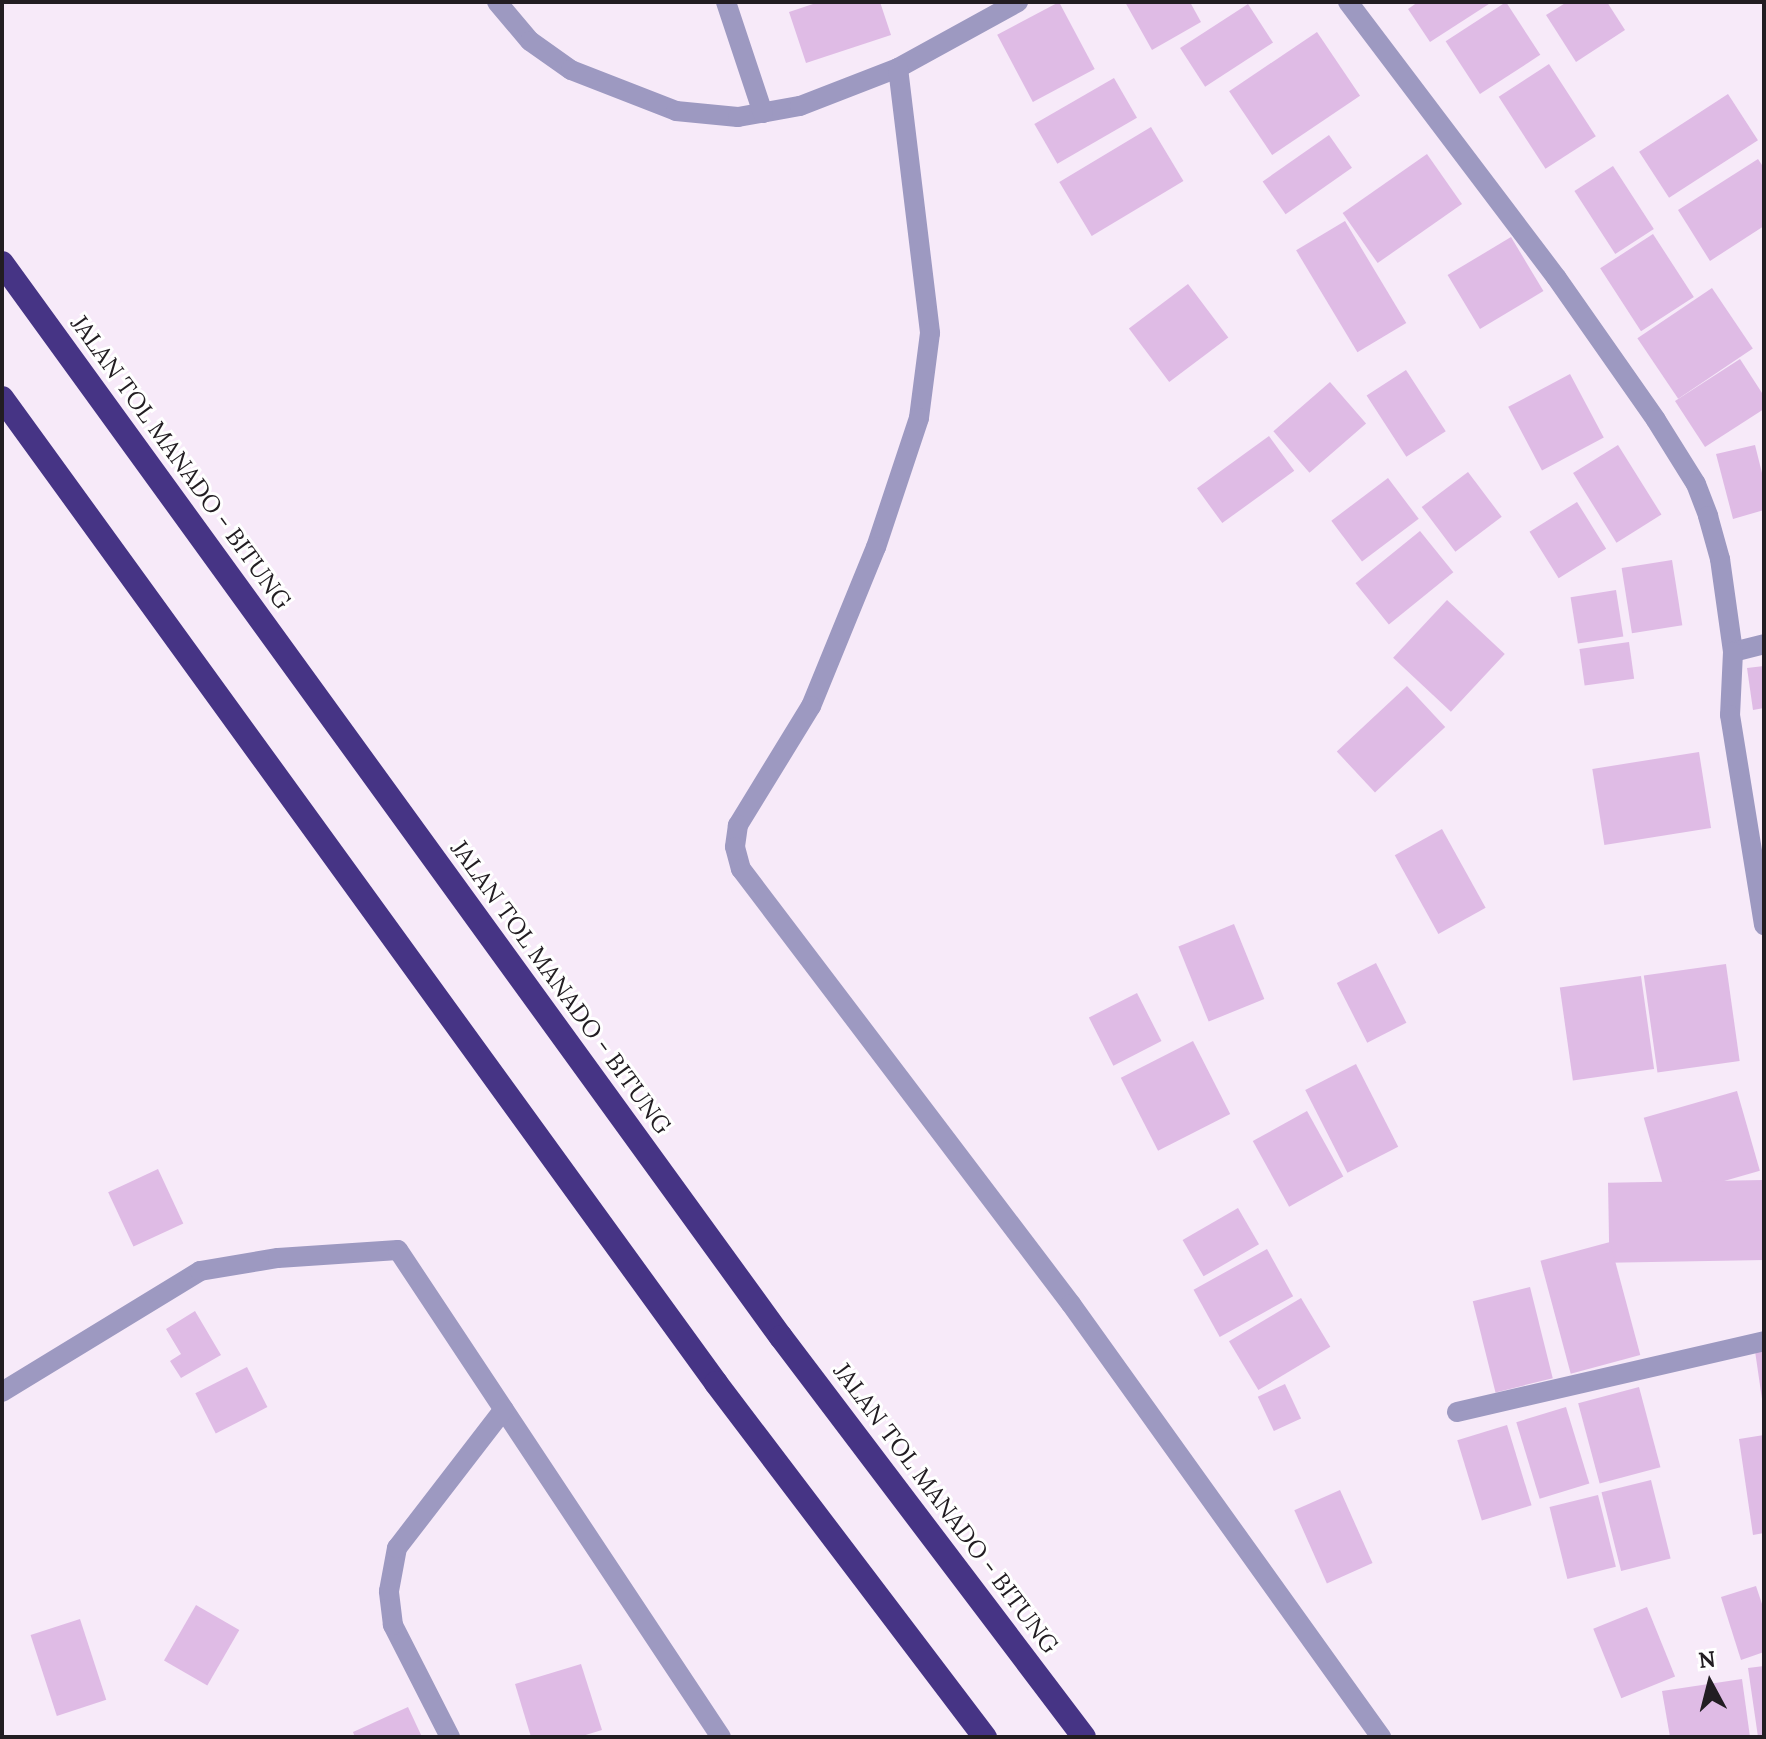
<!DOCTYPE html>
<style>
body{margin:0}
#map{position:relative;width:1766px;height:1739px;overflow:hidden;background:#f7eaf9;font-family:Lora,serif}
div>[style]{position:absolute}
.building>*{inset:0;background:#dfbbe5;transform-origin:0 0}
.minor>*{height:20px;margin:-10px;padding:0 10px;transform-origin:10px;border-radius:10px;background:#9d99c1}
.motorway>*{height:24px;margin:-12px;padding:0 12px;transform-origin:12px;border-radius:12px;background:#463485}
span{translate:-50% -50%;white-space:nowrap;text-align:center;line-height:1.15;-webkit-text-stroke:6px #fff;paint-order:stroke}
.street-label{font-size:24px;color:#221d22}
.frame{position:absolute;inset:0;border:4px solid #221d22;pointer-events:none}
.north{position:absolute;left:1670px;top:1643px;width:80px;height:80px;-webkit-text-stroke:6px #fff;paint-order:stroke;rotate:353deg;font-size:22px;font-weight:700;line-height:32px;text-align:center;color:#221d22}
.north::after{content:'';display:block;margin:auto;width:28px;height:36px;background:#221d22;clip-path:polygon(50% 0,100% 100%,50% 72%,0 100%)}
</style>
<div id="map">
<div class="building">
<div style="clip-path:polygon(819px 2px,880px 2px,891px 35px,806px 63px,789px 12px)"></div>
<div style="left:1059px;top:2px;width:76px;height:70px;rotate:62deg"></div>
<div style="clip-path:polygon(1125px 2px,1190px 2px,1201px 22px,1152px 50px)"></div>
<div style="clip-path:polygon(1418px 2px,1492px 2px,1430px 42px,1408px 9px)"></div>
<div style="left:1506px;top:2px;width:63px;height:72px;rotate:57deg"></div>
<div style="clip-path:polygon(1567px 2px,1607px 2px,1625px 30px,1576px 62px,1546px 15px)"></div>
<div style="left:1248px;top:4px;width:46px;height:81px;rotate:57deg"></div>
<div style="left:1317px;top:32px;width:77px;height:106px;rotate:56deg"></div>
<div style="left:1549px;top:64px;width:86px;height:60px;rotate:57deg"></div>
<div style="left:1114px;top:78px;width:46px;height:92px;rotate:60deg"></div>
<div style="left:1728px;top:94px;width:55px;height:106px;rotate:57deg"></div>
<div style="left:1151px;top:127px;width:63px;height:107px;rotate:59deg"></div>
<div style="left:1329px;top:135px;width:40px;height:81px;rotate:55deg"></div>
<div style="left:1427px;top:154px;width:61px;height:103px;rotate:55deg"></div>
<div style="clip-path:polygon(1758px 159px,1764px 168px,1764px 226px,1710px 261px,1678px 210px)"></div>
<div style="left:1613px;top:166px;width:75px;height:46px;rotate:57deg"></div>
<div style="left:1345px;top:221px;width:119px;height:57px;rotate:59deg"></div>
<div style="left:1653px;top:234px;width:75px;height:63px;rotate:57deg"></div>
<div style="left:1511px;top:237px;width:63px;height:74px;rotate:59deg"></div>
<div style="left:1188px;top:284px;width:67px;height:74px;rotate:53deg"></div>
<div style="left:1712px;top:288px;width:73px;height:90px;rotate:56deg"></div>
<div style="clip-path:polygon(1740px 359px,1764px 396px,1764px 409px,1705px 447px,1675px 401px)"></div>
<div style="left:1406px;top:370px;width:73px;height:47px;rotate:57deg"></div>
<div style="left:1570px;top:374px;width:72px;height:70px;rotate:62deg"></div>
<div style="left:1330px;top:382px;width:55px;height:75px;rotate:49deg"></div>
<div style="left:1269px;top:436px;width:43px;height:89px;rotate:54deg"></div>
<div style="left:1618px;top:445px;width:82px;height:53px;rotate:58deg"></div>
<div style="clip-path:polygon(1755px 445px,1764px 481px,1764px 510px,1733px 519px,1716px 454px)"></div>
<div style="left:1468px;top:472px;width:56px;height:58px;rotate:53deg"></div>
<div style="left:1388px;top:478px;width:51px;height:71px;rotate:53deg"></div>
<div style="left:1577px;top:502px;width:55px;height:56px;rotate:58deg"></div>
<div style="left:1420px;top:531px;width:53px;height:83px;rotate:51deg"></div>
<div style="left:1672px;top:560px;width:66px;height:51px;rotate:81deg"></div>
<div style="left:1616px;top:590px;width:47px;height:46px;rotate:81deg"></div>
<div style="left:1447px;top:600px;width:79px;height:79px;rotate:43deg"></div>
<div style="left:1629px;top:642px;width:37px;height:50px;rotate:82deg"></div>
<div style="clip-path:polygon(1764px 666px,1764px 708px,1753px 710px,1747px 668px)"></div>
<div style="left:1407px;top:686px;width:56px;height:96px;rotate:47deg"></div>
<div style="left:1699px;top:752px;width:77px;height:108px;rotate:81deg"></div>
<div style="left:1442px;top:829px;width:90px;height:54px;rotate:61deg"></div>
<div style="left:1234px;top:924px;width:81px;height:60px;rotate:68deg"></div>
<div style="left:1376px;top:963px;width:67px;height:44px;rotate:63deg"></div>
<div style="left:1726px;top:964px;width:98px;height:83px;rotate:82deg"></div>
<div style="left:1641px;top:976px;width:94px;height:82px;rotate:82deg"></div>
<div style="left:1137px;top:993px;width:54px;height:54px;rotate:63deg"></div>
<div style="left:1193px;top:1041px;width:82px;height:81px;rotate:63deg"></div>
<div style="left:1356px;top:1064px;width:93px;height:57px;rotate:63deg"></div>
<div style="left:1737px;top:1091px;width:83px;height:97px;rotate:74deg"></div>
<div style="left:1307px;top:1111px;width:75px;height:62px;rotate:61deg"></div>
<div style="left:158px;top:1169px;width:60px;height:55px;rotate:65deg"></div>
<div style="left:1763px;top:1180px;width:80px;height:155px;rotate:89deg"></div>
<div style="left:1238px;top:1208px;width:42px;height:64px;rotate:60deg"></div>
<div style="left:1610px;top:1242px;width:117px;height:72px;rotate:75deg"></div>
<div style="left:1267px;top:1249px;width:54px;height:84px;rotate:61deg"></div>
<div style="left:1530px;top:1287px;width:94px;height:59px;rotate:76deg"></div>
<div style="left:1301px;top:1298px;width:57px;height:84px;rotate:59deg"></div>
<div style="clip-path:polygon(195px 1311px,221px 1355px,181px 1378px,170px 1361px,181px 1354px,166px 1329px)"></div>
<div style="clip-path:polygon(1764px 1350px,1764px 1399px,1762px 1399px,1755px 1351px)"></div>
<div style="left:247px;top:1367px;width:45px;height:58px;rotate:63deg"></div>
<div style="left:1285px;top:1384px;width:38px;height:30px;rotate:65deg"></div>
<div style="left:1639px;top:1387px;width:83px;height:63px;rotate:75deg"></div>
<div style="left:1566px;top:1407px;width:80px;height:52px;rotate:73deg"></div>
<div style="left:1507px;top:1425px;width:84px;height:52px;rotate:73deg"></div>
<div style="clip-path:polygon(1764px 1435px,1764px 1533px,1753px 1535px,1739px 1439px)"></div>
<div style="left:1651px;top:1480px;width:81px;height:51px;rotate:76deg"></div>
<div style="left:1340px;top:1490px;width:80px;height:50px;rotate:66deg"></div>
<div style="left:1598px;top:1495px;width:74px;height:50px;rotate:76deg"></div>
<div style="clip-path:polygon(1756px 1586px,1764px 1610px,1764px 1652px,1741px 1660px,1721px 1597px)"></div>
<div style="left:196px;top:1605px;width:50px;height:64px;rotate:30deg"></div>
<div style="left:1647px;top:1607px;width:75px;height:58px;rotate:68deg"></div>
<div style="left:80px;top:1619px;width:85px;height:52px;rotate:72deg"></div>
<div style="clip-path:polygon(581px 1664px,602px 1730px,579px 1737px,531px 1737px,515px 1684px)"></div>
<div style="clip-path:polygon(1764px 1666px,1764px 1737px,1758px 1737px,1748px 1668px)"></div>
<div style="clip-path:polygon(1742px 1679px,1750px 1737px,1670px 1737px,1662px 1691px)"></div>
<div style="clip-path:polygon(408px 1707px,422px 1737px,355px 1737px,353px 1732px)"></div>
</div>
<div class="minor">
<div style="left:497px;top:2px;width:51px;rotate:49.8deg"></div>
<div style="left:530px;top:41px;width:50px;rotate:35.3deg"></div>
<div style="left:571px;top:70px;width:113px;rotate:21.3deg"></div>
<div style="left:676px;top:111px;width:62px;rotate:5.5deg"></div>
<div style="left:738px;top:117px;width:63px;rotate:-10.1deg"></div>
<div style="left:800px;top:106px;width:105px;rotate:-21.2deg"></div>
<div style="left:898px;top:68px;width:137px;rotate:-28.8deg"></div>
<div style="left:726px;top:2px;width:117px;rotate:71.6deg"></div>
<div style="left:1348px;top:2px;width:345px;rotate:52.9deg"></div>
<div style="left:1556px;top:277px;width:174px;rotate:55deg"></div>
<div style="left:1656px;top:420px;width:75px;rotate:58deg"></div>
<div style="left:1696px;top:484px;width:34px;rotate:69deg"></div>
<div style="left:1708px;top:516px;width:45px;rotate:74.4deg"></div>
<div style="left:1720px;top:559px;width:94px;rotate:82deg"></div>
<div style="left:1733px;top:652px;width:32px;rotate:-14deg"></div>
<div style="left:898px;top:68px;width:267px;rotate:83.1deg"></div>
<div style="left:930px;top:333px;width:86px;rotate:97.4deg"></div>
<div style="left:919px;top:418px;width:136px;rotate:108.4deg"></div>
<div style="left:876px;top:547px;width:172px;rotate:112.2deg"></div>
<div style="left:811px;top:706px;width:140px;rotate:121.5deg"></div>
<div style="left:738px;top:825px;width:22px;rotate:98deg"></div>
<div style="left:735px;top:847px;width:23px;rotate:75deg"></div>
<div style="left:741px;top:869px;width:546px;rotate:52.82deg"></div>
<div style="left:1071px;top:1304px;width:533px;rotate:54.4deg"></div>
<div style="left:1733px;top:652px;width:63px;rotate:92.7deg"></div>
<div style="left:1730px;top:715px;width:213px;rotate:80.8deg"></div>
<div style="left:2px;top:1392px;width:232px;rotate:-31.4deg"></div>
<div style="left:200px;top:1271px;width:79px;rotate:-9.5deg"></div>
<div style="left:278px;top:1258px;width:120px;rotate:-3.8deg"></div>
<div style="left:398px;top:1250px;width:584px;rotate:56.45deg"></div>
<div style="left:1457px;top:1412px;width:315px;rotate:-13deg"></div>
<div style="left:450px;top:1737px;width:126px;rotate:-117deg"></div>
<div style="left:393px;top:1625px;width:34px;rotate:-97deg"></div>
<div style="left:389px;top:1591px;width:44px;rotate:-79.5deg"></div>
<div style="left:397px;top:1548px;width:175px;rotate:-52.4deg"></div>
</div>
<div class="motorway">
<div style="left:2px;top:263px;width:1327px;rotate:54.05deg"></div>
<div style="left:781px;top:1337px;width:502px;rotate:52.86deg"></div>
<div style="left:2px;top:398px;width:1217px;rotate:54.06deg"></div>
<div style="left:716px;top:1383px;width:445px;rotate:52.8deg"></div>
</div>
<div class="street-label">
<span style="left:181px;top:462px;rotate:54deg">JALAN TOL MANADO - BITUNG</span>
<span style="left:561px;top:987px;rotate:54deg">JALAN TOL MANADO - BITUNG</span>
<span style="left:946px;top:1508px;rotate:53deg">JALAN TOL MANADO - BITUNG</span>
</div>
<div class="frame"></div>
<div class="north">N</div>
</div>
